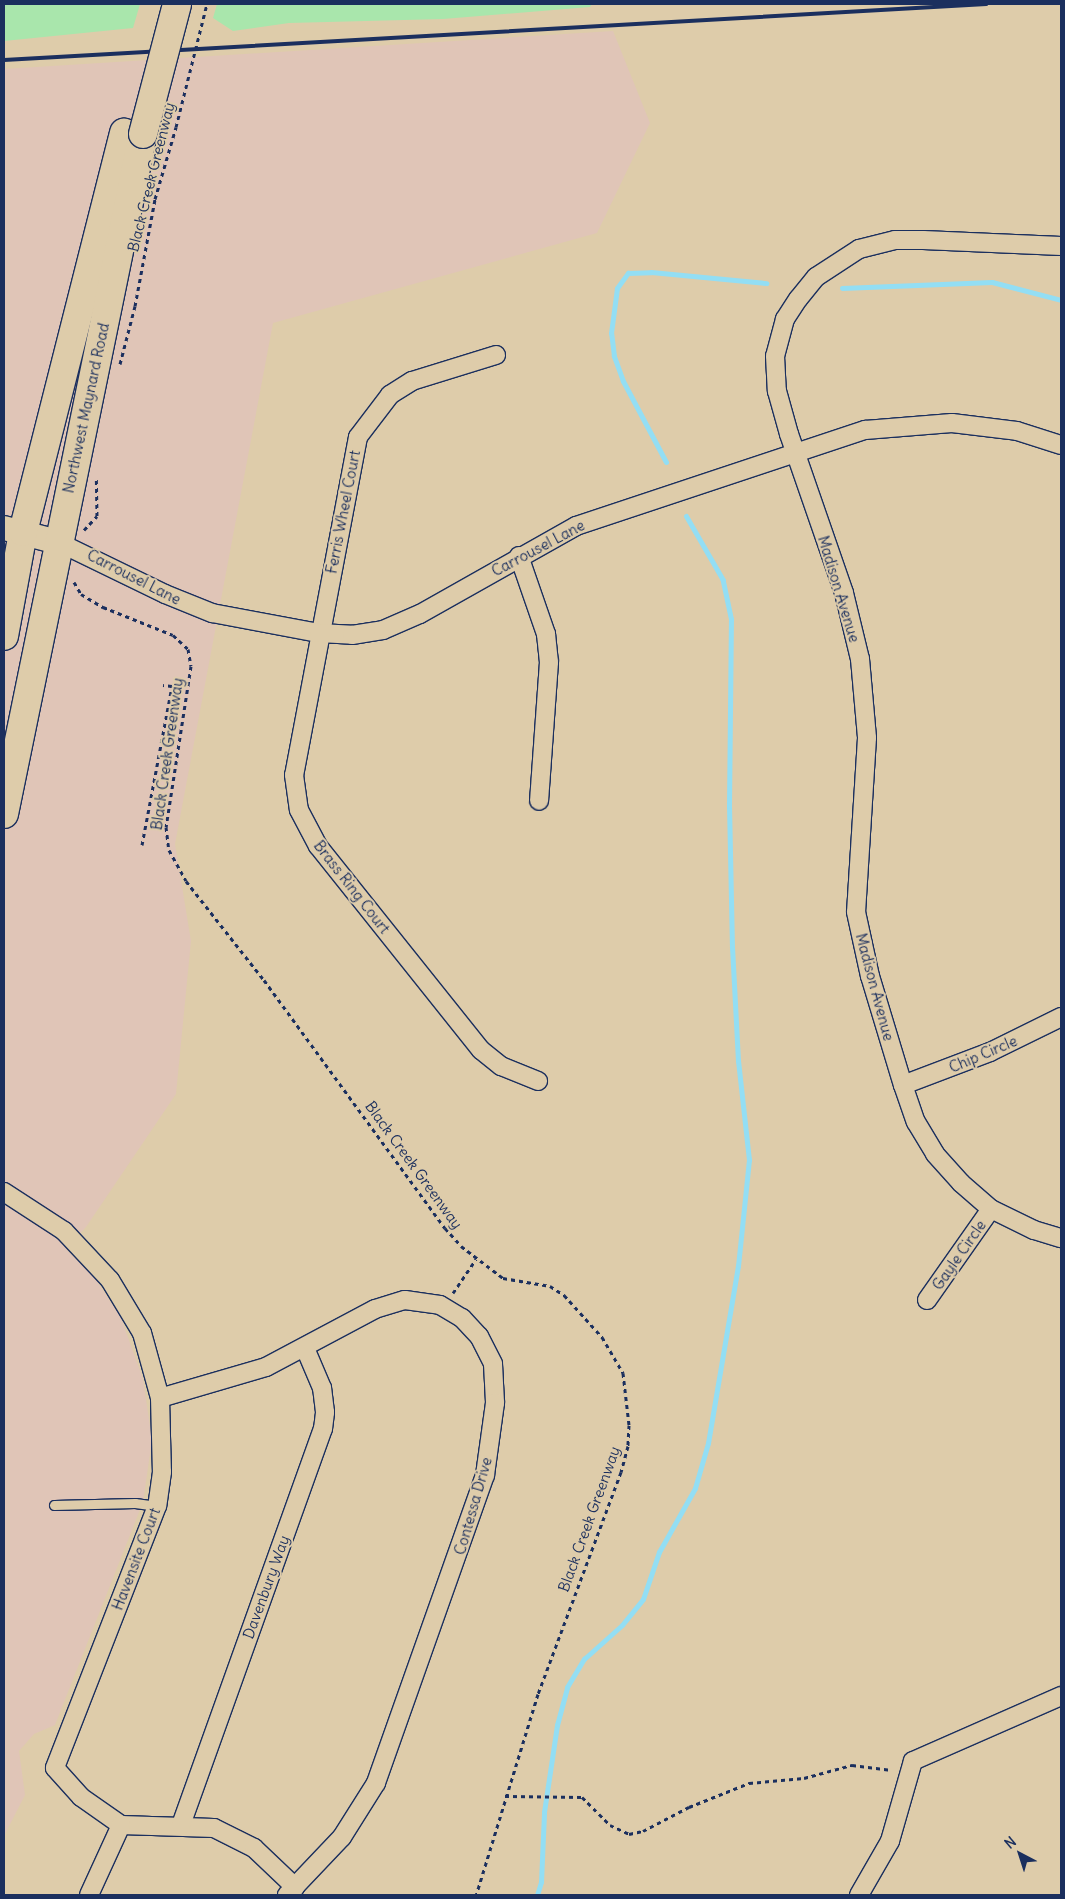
<!DOCTYPE html>
<style>
body{margin:0}
#map{position:relative;width:1065px;height:1899px;overflow:hidden;background:#deccaa;font-family:Delius,sans-serif}
div>[style]{position:absolute}
.built>*{inset:0;background:#e0c5b7}
.green>*{inset:0;background:#a9e6ac}
.stream>*{height:5px;margin:-2.5px;padding:0 2.5px;transform-origin:2.5px;border-radius:2.5px;background:#93def4}
.path>*{height:3px;margin-top:-1.5px;transform-origin:0;background:repeating-linear-gradient(90deg,#1b2f5e 0 4px,transparent 0 8px)}
.roads{filter:drop-shadow(1px 0 #1b2f5e) drop-shadow(-1px 0 #1b2f5e) drop-shadow(0 1px #1b2f5e) drop-shadow(0 -1px #1b2f5e)}
.lane>*{height:9px;margin:-4.5px;padding:0 4.5px;transform-origin:4.5px;border-radius:4.5px;background:#deccaa}
.street>*{height:18px;margin:-9px;padding:0 9px;transform-origin:9px;border-radius:9px;background:#deccaa}
.secondary>*{height:24px;margin:-12px;padding:0 12px;transform-origin:12px;border-radius:12px;background:#deccaa}
.primary>*{height:28px;margin:-14px;padding:0 14px;transform-origin:14px;border-radius:14px;background:#deccaa}
.rail>*{height:4px;margin:-2px;padding:0 2px;transform-origin:2px;border-radius:2px;background:#1b2f5e}
.path-bridge>*{height:3px;margin-top:-1.5px;transform-origin:0;background:repeating-linear-gradient(90deg,#1b2f5e 0 4px,transparent 0 8px)}
.bridges{filter:drop-shadow(1px 0 #1b2f5e) drop-shadow(-1px 0 #1b2f5e) drop-shadow(0 1px #1b2f5e) drop-shadow(0 -1px #1b2f5e)}
.primary-bridge>*{height:28px;margin:-14px;padding:0 14px;transform-origin:14px;border-radius:14px;background:#deccaa}
span{translate:-50% -50%;white-space:nowrap;text-align:center;line-height:1.15;-webkit-text-stroke:4px #deccaa;paint-order:stroke}
.street-label{font-size:15px;color:#1b2f5e}
.frame{position:absolute;inset:0;border:5px solid #1b2f5e;pointer-events:none}
.north{position:absolute;left:995px;top:1829px;width:50px;height:50px;-webkit-text-stroke:4px #deccaa;paint-order:stroke;rotate:320deg;font-size:14px;font-weight:700;line-height:20px;text-align:center;color:#1b2f5e}
.north::after{content:'';display:block;margin:auto;width:18px;height:22px;background:#1b2f5e;clip-path:polygon(50% 0,100% 100%,50% 72%,0 100%)}
</style>
<div id="map">
<div class="built">
<div style="clip-path:polygon(613px 31px,650px 123px,597px 233px,273px 323px,175px 844px,191px 941px,176px 1094px,86px 1227px,66px 1249px,95px 1278px,121px 1318px,143px 1379px,152px 1440px,143px 1502px,55px 1725px,34px 1734px,19px 1751px,25px 1795px,4px 1836px,4px 69px)"></div>
</div>
<div class="green">
<div style="clip-path:polygon(4px 4px,140px 4px,133px 28px,4px 41px)"></div>
<div style="clip-path:polygon(217px 4px,592px 4px,590px 7px,443px 19px,289px 23px,233px 31px,213px 18px)"></div>
</div>
<div class="stream">
<div style="left:842px;top:288px;width:150px;rotate:-2.3deg"></div>
<div style="left:992px;top:282px;width:71px;rotate:14.6deg"></div>
<div style="left:666px;top:462px;width:92px;rotate:-118deg"></div>
<div style="left:623px;top:381px;width:27px;rotate:-110deg"></div>
<div style="left:614px;top:356px;width:23px;rotate:-97deg"></div>
<div style="left:611px;top:333px;width:45px;rotate:-82.4deg"></div>
<div style="left:617px;top:288px;width:19px;rotate:-54deg"></div>
<div style="left:628px;top:273px;width:23px;rotate:-2deg"></div>
<div style="left:651px;top:272px;width:116px;rotate:5.5deg"></div>
<div style="left:537px;top:1895px;width:14px;rotate:-73deg"></div>
<div style="left:541px;top:1882px;width:70px;rotate:-87.5deg"></div>
<div style="left:544px;top:1812px;width:88px;rotate:-81.5deg"></div>
<div style="left:557px;top:1725px;width:39px;rotate:-75deg"></div>
<div style="left:567px;top:1687px;width:33px;rotate:-59deg"></div>
<div style="left:584px;top:1659px;width:51px;rotate:-41.8deg"></div>
<div style="left:622px;top:1625px;width:33px;rotate:-51deg"></div>
<div style="left:643px;top:1599px;width:50px;rotate:-71.2deg"></div>
<div style="left:659px;top:1552px;width:73px;rotate:-60.6deg"></div>
<div style="left:695px;top:1488px;width:47px;rotate:-73.9deg"></div>
<div style="left:708px;top:1443px;width:180px;rotate:-80.4deg"></div>
<div style="left:738px;top:1266px;width:107px;rotate:-84.1deg"></div>
<div style="left:749px;top:1160px;width:100px;rotate:-96.3deg"></div>
<div style="left:738px;top:1061px;width:113px;rotate:-93deg"></div>
<div style="left:732px;top:948px;width:142px;rotate:-91.2deg"></div>
<div style="left:729px;top:806px;width:187px;rotate:-89.4deg"></div>
<div style="left:731px;top:619px;width:40px;rotate:-102deg"></div>
<div style="left:723px;top:580px;width:74px;rotate:-120deg"></div>
</div>
<div class="path">
<div style="left:120px;top:364px;width:60px;rotate:-75.5deg"></div>
<div style="left:135px;top:306px;width:109px;rotate:-79.4deg"></div>
<div style="left:155px;top:199px;width:75px;rotate:-73.7deg"></div>
<div style="left:84px;top:530px;width:19px;rotate:-47deg"></div>
<div style="left:97px;top:516px;width:39px;rotate:-91deg"></div>
<div style="left:74px;top:582px;width:14px;rotate:60deg"></div>
<div style="left:81px;top:594px;width:26px;rotate:31deg"></div>
<div style="left:103px;top:607px;width:75px;rotate:21.8deg"></div>
<div style="left:173px;top:635px;width:21px;rotate:43deg"></div>
<div style="left:188px;top:649px;width:17px;rotate:80deg"></div>
<div style="left:191px;top:666px;width:163px;rotate:98.8deg"></div>
<div style="left:166px;top:827px;width:23px;rotate:83deg"></div>
<div style="left:169px;top:850px;width:35px;rotate:61deg"></div>
<div style="left:186px;top:881px;width:126px;rotate:51.8deg"></div>
<div style="left:264px;top:980px;width:307px;rotate:53.9deg"></div>
<div style="left:445px;top:1228px;width:24px;rotate:48deg"></div>
<div style="left:461px;top:1246px;width:53px;rotate:37.3deg"></div>
<div style="left:503px;top:1278px;width:48px;rotate:9.7deg"></div>
<div style="left:550px;top:1286px;width:17px;rotate:33deg"></div>
<div style="left:564px;top:1295px;width:57px;rotate:47.9deg"></div>
<div style="left:602px;top:1337px;width:42px;rotate:59.7deg"></div>
<div style="left:623px;top:1373px;width:52px;rotate:83.4deg"></div>
<div style="left:629px;top:1425px;width:21px;rotate:93deg"></div>
<div style="left:628px;top:1446px;width:27px;rotate:105deg"></div>
<div style="left:621px;top:1472px;width:237px;rotate:110.5deg"></div>
<div style="left:538px;top:1694px;width:210px;rotate:107.1deg"></div>
<div style="left:142px;top:845px;width:162px;rotate:-79.3deg"></div>
<div style="left:172px;top:686px;width:9px;rotate:-174deg"></div>
<div style="left:453px;top:1293px;width:41px;rotate:-55.9deg"></div>
<div style="left:505px;top:1796px;width:77px;rotate:0.7deg"></div>
<div style="left:582px;top:1797px;width:40px;rotate:45deg"></div>
<div style="left:610px;top:1825px;width:21px;rotate:25deg"></div>
<div style="left:629px;top:1834px;width:14px;rotate:-12deg"></div>
<div style="left:643px;top:1831px;width:52px;rotate:-27.6deg"></div>
<div style="left:689px;top:1807px;width:65px;rotate:-21.8deg"></div>
<div style="left:749px;top:1783px;width:55px;rotate:-5.2deg"></div>
<div style="left:804px;top:1778px;width:50px;rotate:-15.2deg"></div>
<div style="left:852px;top:1765px;width:40px;rotate:7.1deg"></div>
</div>
<div class="roads">
<div class="lane">
<div style="left:54px;top:1505px;width:81px;rotate:-1.4deg"></div>
<div style="left:135px;top:1503px;width:22px;rotate:8deg"></div>
</div>
<div class="street">
<div style="left:1061px;top:246px;width:138px;rotate:-177.5deg"></div>
<div style="left:923px;top:240px;width:28px;rotate:180deg"></div>
<div style="left:895px;top:240px;width:37px;rotate:166deg"></div>
<div style="left:859px;top:249px;width:51px;rotate:146.9deg"></div>
<div style="left:816px;top:277px;width:28px;rotate:129deg"></div>
<div style="left:798px;top:299px;width:24px;rotate:123deg"></div>
<div style="left:785px;top:319px;width:38px;rotate:105deg"></div>
<div style="left:775px;top:356px;width:35px;rotate:87deg"></div>
<div style="left:777px;top:391px;width:45px;rotate:74.4deg"></div>
<div style="left:789px;top:434px;width:168px;rotate:70.9deg"></div>
<div style="left:844px;top:593px;width:68px;rotate:76.4deg"></div>
<div style="left:860px;top:659px;width:79px;rotate:84.9deg"></div>
<div style="left:867px;top:738px;width:174px;rotate:93.6deg"></div>
<div style="left:856px;top:912px;width:66px;rotate:77.7deg"></div>
<div style="left:870px;top:976px;width:114px;rotate:73.2deg"></div>
<div style="left:903px;top:1085px;width:39px;rotate:71deg"></div>
<div style="left:916px;top:1122px;width:37px;rotate:59deg"></div>
<div style="left:935px;top:1154px;width:39px;rotate:48deg"></div>
<div style="left:961px;top:1183px;width:40px;rotate:41deg"></div>
<div style="left:991px;top:1209px;width:48px;rotate:26deg"></div>
<div style="left:1034px;top:1230px;width:28px;rotate:17deg"></div>
<div style="left:496px;top:355px;width:88px;rotate:162.8deg"></div>
<div style="left:412px;top:381px;width:26px;rotate:148deg"></div>
<div style="left:390px;top:395px;width:53px;rotate:127.3deg"></div>
<div style="left:358px;top:437px;width:344px;rotate:100.7deg"></div>
<div style="left:294px;top:775px;width:35px;rotate:82deg"></div>
<div style="left:299px;top:810px;width:41px;rotate:62.2deg"></div>
<div style="left:318px;top:846px;width:261px;rotate:51.4deg"></div>
<div style="left:481px;top:1050px;width:26px;rotate:39deg"></div>
<div style="left:501px;top:1066px;width:40px;rotate:22deg"></div>
<div style="left:58px;top:542px;width:119px;rotate:25.9deg"></div>
<div style="left:165px;top:594px;width:51px;rotate:22deg"></div>
<div style="left:212px;top:613px;width:109px;rotate:10.6deg"></div>
<div style="left:319px;top:633px;width:33px;rotate:3deg"></div>
<div style="left:352px;top:635px;width:31px;rotate:-9deg"></div>
<div style="left:383px;top:630px;width:40px;rotate:-23.4deg"></div>
<div style="left:420px;top:614px;width:179px;rotate:-29.4deg"></div>
<div style="left:576px;top:526px;width:305px;rotate:-18.4deg"></div>
<div style="left:865px;top:430px;width:87px;rotate:-4.6deg"></div>
<div style="left:952px;top:423px;width:65px;rotate:7deg"></div>
<div style="left:1017px;top:431px;width:46px;rotate:17.7deg"></div>
<div style="left:519px;top:556px;width:83px;rotate:70.9deg"></div>
<div style="left:546px;top:634px;width:28px;rotate:84deg"></div>
<div style="left:549px;top:662px;width:139px;rotate:94.1deg"></div>
<div style="left:903px;top:1085px;width:93px;rotate:-20.8deg"></div>
<div style="left:990px;top:1052px;width:79px;rotate:-26.2deg"></div>
<div style="left:4px;top:1192px;width:72px;rotate:33deg"></div>
<div style="left:64px;top:1231px;width:67px;rotate:46.8deg"></div>
<div style="left:110px;top:1280px;width:62px;rotate:58.9deg"></div>
<div style="left:142px;top:1333px;width:67px;rotate:74.5deg"></div>
<div style="left:160px;top:1398px;width:74px;rotate:88.5deg"></div>
<div style="left:162px;top:1472px;width:34px;rotate:98deg"></div>
<div style="left:157px;top:1506px;width:281px;rotate:111.3deg"></div>
<div style="left:55px;top:1768px;width:39px;rotate:48deg"></div>
<div style="left:81px;top:1797px;width:49px;rotate:35deg"></div>
<div style="left:121px;top:1825px;width:93px;rotate:1.8deg"></div>
<div style="left:214px;top:1828px;width:45px;rotate:26.6deg"></div>
<div style="left:254px;top:1848px;width:57px;rotate:43.6deg"></div>
<div style="left:927px;top:1300px;width:111px;rotate:-54.9deg"></div>
<div style="left:160px;top:1398px;width:110px;rotate:-16.3deg"></div>
<div style="left:266px;top:1367px;width:123px;rotate:-28deg"></div>
<div style="left:375px;top:1309px;width:31px;rotate:-17deg"></div>
<div style="left:405px;top:1300px;width:35px;rotate:8deg"></div>
<div style="left:440px;top:1305px;width:26px;rotate:31deg"></div>
<div style="left:462px;top:1318px;width:25px;rotate:47deg"></div>
<div style="left:479px;top:1336px;width:31px;rotate:63deg"></div>
<div style="left:493px;top:1364px;width:39px;rotate:87deg"></div>
<div style="left:495px;top:1403px;width:73px;rotate:97.9deg"></div>
<div style="left:485px;top:1475px;width:327px;rotate:109.5deg"></div>
<div style="left:376px;top:1783px;width:64px;rotate:122.2deg"></div>
<div style="left:342px;top:1837px;width:80px;rotate:133.5deg"></div>
<div style="left:181px;top:1825px;width:421px;rotate:-70.3deg"></div>
<div style="left:323px;top:1429px;width:17px;rotate:-83deg"></div>
<div style="left:325px;top:1412px;width:24px;rotate:-97deg"></div>
<div style="left:322px;top:1388px;width:43px;rotate:-113deg"></div>
<div style="left:89px;top:1895px;width:77px;rotate:-65.4deg"></div>
<div style="left:859px;top:1895px;width:62px;rotate:-60.1deg"></div>
<div style="left:890px;top:1841px;width:83px;rotate:-74deg"></div>
<div style="left:913px;top:1761px;width:162px;rotate:-23.7deg"></div>
</div>
<div class="secondary">
<div style="left:4px;top:528px;width:56px;rotate:14.5deg"></div>
</div>
<div class="primary">
<div style="left:4px;top:636px;width:106px;rotate:-79.6deg"></div>
<div style="left:23px;top:532px;width:412px;rotate:-75.8deg"></div>
<div style="left:4px;top:814px;width:694px;rotate:-78.45deg"></div>
</div>
</div>
<div class="rail">
<div style="left:4px;top:60px;width:984px;rotate:-3.26deg"></div>
</div>
<div class="path-bridge">
<div style="left:176px;top:127px;width:127px;rotate:-75.9deg"></div>
</div>
<div class="bridges">
<div class="primary-bridge">
<div style="left:143px;top:134px;width:134px;rotate:-75.3deg"></div>
</div>
</div>
<div class="street-label">
<span style="left:151px;top:177px;rotate:-76deg">Black Creek Greenway</span>
<span style="left:86px;top:408px;rotate:-78deg">Northwest Maynard Road</span>
<span style="left:343px;top:512px;rotate:-79deg">Ferris Wheel Court</span>
<span style="left:538px;top:548px;rotate:-28deg">Carrousel Lane</span>
<span style="left:134px;top:577px;rotate:27deg">Carrousel Lane</span>
<span style="left:839px;top:589px;rotate:73deg">Madison Avenue</span>
<span style="left:167px;top:754px;rotate:-82deg">Black Creek Greenway</span>
<span style="left:352px;top:887px;rotate:52deg">Brass Ring Court</span>
<span style="left:875px;top:987px;rotate:75deg">Madison Avenue</span>
<span style="left:983px;top:1054px;rotate:-23deg">Chip Circle</span>
<span style="left:414px;top:1165px;rotate:54deg">Black Creek Greenway</span>
<span style="left:959px;top:1255px;rotate:-55deg">Gayle Circle</span>
<span style="left:473px;top:1506px;rotate:-74deg">Contessa Drive</span>
<span style="left:589px;top:1519px;rotate:-70deg">Black Creek Greenway</span>
<span style="left:136px;top:1559px;rotate:-69deg">Havensite Court</span>
<span style="left:266px;top:1587px;rotate:-70deg">Davenbury Way</span>
</div>
<div class="frame"></div>
<div class="north">N</div>
</div>
